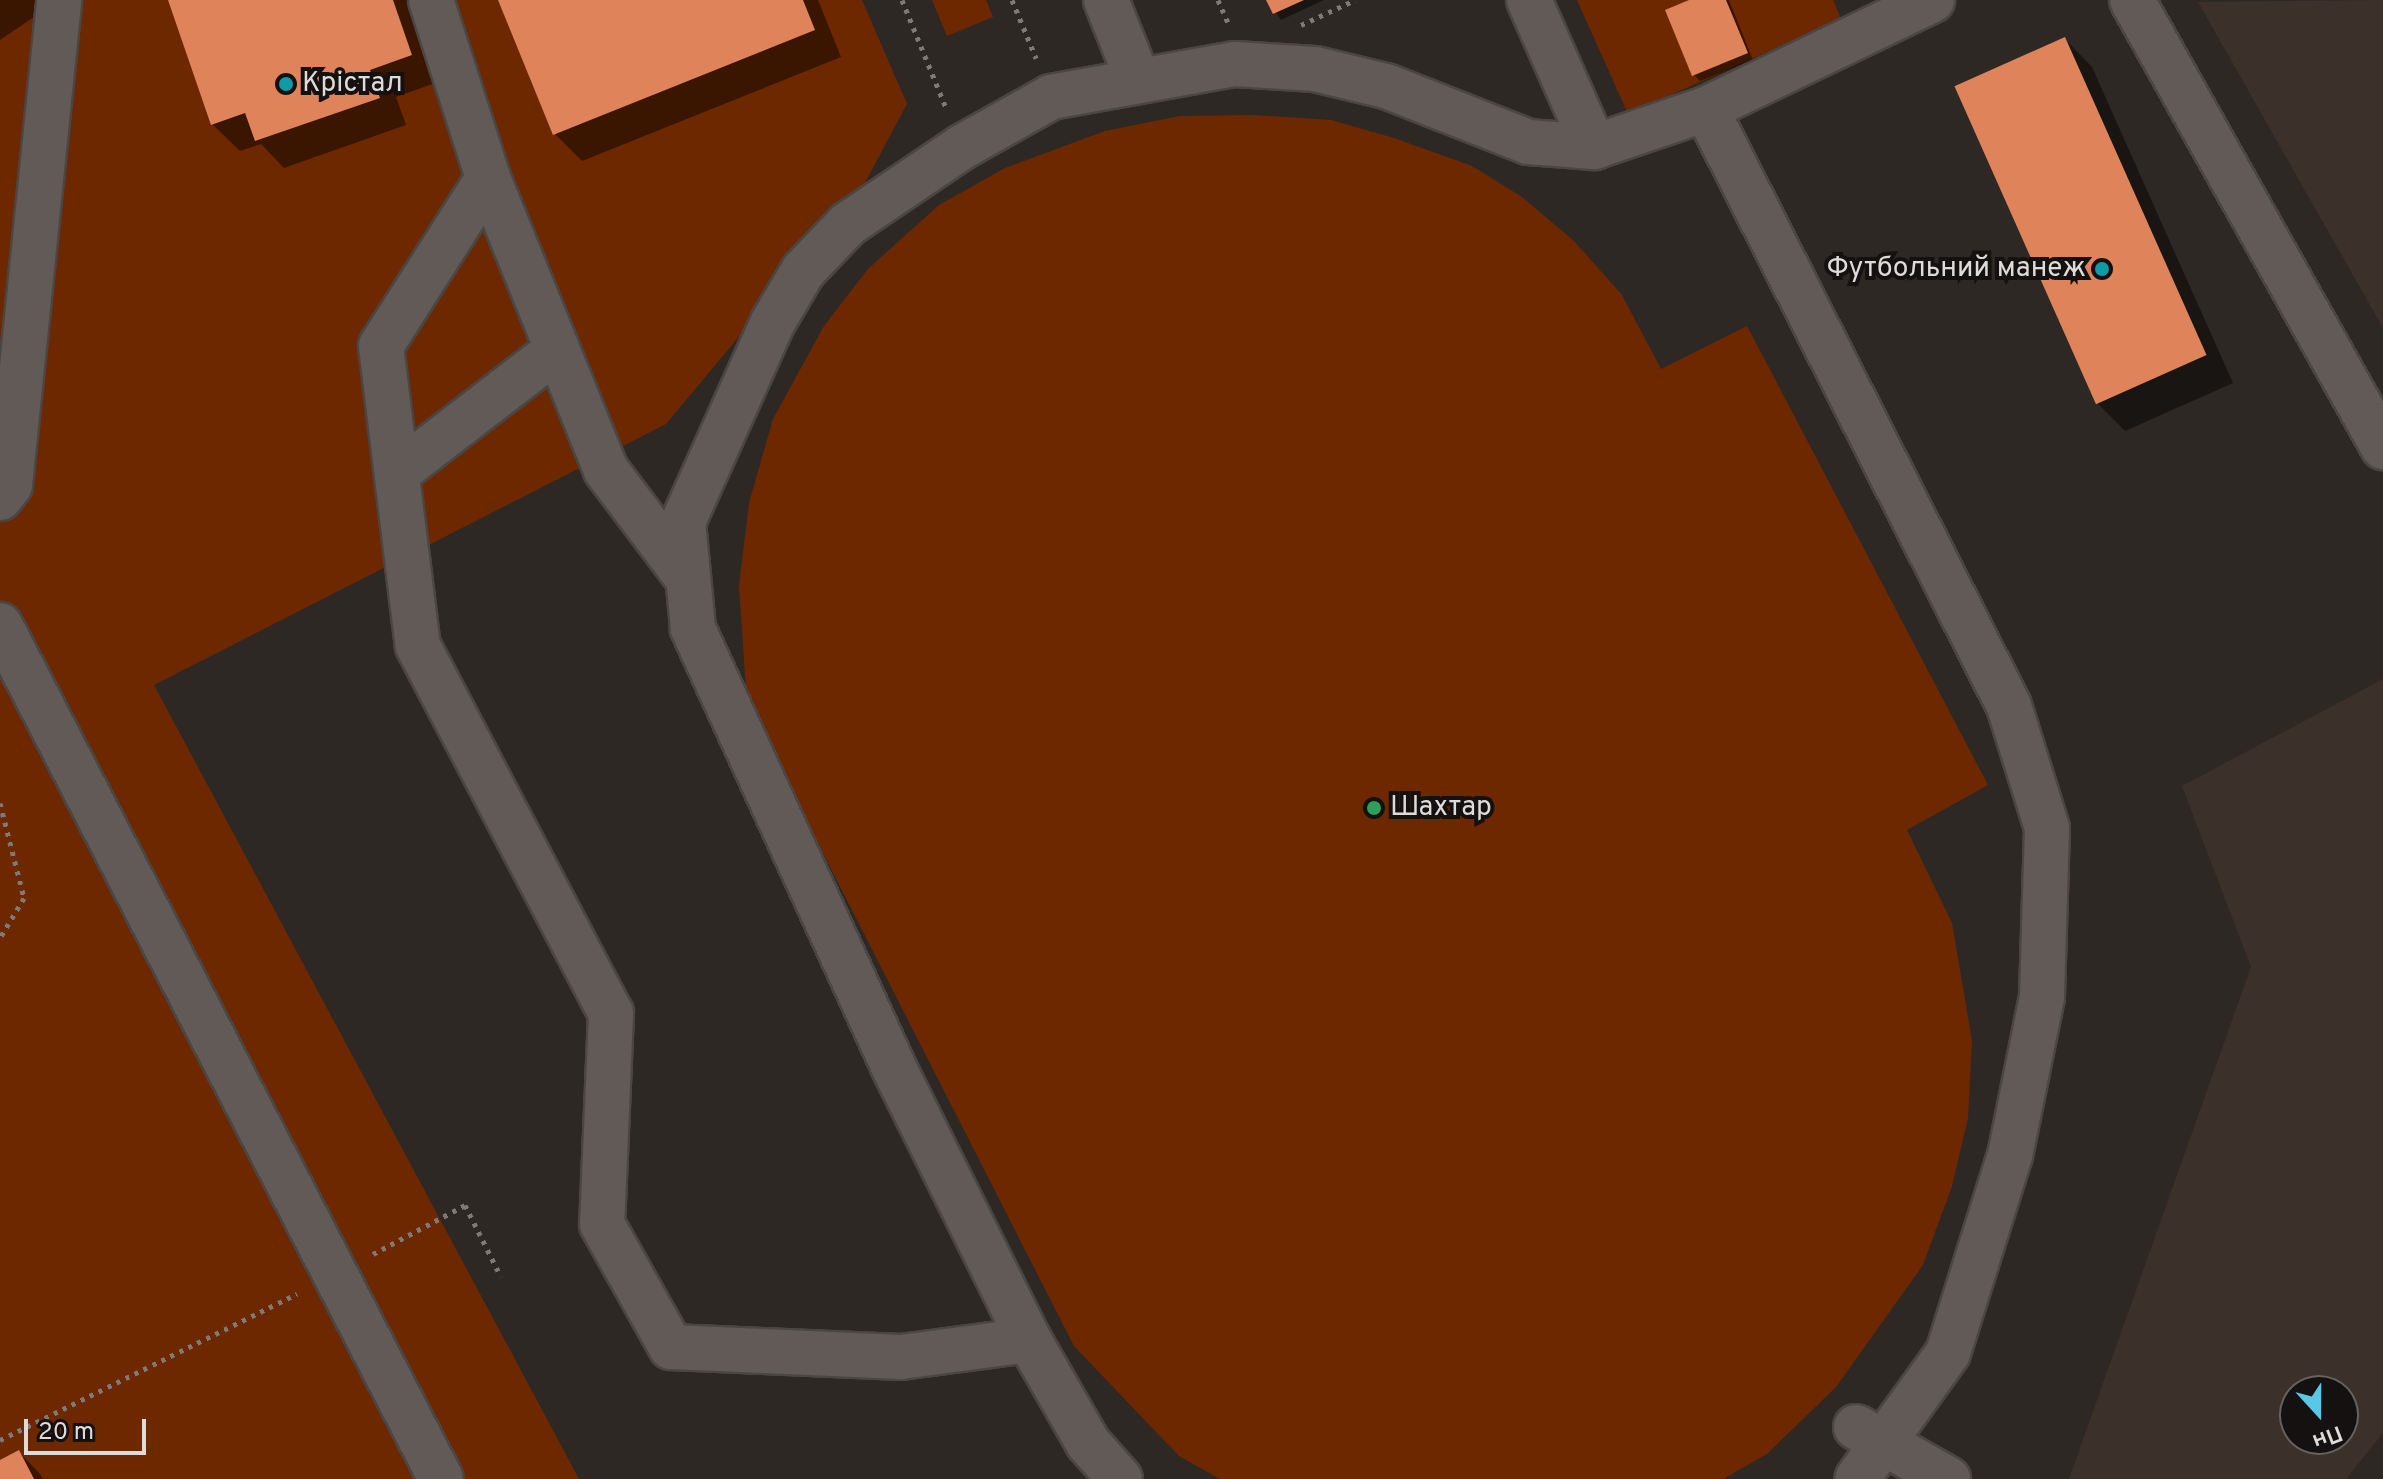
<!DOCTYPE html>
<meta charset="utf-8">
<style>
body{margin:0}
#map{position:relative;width:2383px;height:1479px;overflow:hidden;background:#2e2825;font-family:Overpass,sans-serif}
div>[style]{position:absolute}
.built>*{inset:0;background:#3c302b}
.green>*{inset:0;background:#6e2800}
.shadow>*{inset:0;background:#0007}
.building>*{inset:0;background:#df835b;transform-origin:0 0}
.path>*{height:5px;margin-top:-2.5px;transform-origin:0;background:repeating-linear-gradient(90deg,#7f7a77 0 4px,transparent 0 10px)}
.roads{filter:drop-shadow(2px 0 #4a4643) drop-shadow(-2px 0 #4a4643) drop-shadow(0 2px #4a4643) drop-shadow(0 -2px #4a4643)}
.minor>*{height:44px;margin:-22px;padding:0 22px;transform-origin:22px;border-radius:22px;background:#615a57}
.dots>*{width:22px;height:22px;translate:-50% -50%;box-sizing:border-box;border:4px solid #141110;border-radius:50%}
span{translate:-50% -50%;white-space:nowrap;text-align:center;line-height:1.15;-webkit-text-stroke:8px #141110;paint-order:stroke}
.poi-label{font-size:28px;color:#dfdbd9}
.left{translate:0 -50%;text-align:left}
.right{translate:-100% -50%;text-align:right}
.north{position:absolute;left:2279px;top:1375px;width:80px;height:80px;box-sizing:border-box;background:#141110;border:2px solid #656260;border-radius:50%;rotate:159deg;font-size:22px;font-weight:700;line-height:32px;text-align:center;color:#dfdbd9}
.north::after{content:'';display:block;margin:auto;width:28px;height:36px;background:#5ac8e5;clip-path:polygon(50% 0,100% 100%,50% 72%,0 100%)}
.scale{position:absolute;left:24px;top:1419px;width:122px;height:36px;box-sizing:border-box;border:4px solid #dfdbd9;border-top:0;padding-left:10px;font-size:24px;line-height:28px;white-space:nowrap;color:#dfdbd9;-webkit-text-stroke:6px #141110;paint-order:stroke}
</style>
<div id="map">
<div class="built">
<div style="clip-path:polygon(2383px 0,2383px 328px,2198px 2px)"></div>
<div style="clip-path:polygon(evenodd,2383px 679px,2383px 1433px,2346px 1479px,2069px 1479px,2251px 967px,2182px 786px,2383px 679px,2343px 1391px,2343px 1439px,2295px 1439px,2295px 1391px,2343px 1391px)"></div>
</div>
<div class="green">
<div style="clip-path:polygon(0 0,862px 0,907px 104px,860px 192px,666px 424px,154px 685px,579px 1479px,0 1479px)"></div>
<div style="clip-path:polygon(932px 0,986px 0,993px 17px,947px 36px)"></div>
<div style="clip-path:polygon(1577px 0,1833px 0,1841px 19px,1628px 114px)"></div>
<div style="clip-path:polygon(1254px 115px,1331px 120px,1394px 138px,1472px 166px,1522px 197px,1574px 241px,1622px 295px,1661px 369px,1747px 326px,1988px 785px,1907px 830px,1952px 923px,1972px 1041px,1968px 1118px,1952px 1186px,1923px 1265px,1836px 1387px,1767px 1454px,1723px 1479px,1220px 1479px,1179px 1456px,1074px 1346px,747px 704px,739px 586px,749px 503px,773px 419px,824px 326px,868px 269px,939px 205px,1005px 168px,1105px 131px,1180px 116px)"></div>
</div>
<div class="shadow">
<div style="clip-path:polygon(0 0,48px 0,37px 15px,0 40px)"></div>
<div style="clip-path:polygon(170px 0,410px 0,438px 82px,396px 97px,406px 125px,284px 168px,261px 144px,240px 151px,212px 124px)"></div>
<div style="clip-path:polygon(501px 0,818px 0,841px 57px,582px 161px,555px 134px)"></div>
<div style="clip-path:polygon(1268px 0,1324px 0,1281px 20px)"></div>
<div style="clip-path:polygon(1694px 0,1729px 0,1753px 60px,1700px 81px,1694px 75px)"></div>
<div style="clip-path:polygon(2065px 39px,2092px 67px,2233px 383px,2125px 431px,2098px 404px)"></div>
<div style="clip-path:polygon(19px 1452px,40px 1474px,43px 1479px,0 1479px,0 1462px)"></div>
</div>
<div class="building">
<div style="clip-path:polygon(168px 0,393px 0,412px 55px,370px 70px,380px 98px,255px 141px,245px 113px,211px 125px)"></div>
<div style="clip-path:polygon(498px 0,803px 0,815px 30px,553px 135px)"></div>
<div style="clip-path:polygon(1266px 0,1304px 0,1273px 14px)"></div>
<div style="clip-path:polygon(1689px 0,1726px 0,1748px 53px,1692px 76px,1665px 10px)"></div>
<div style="left:2065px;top:37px;width:348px;height:121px;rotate:66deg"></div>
<div style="clip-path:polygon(19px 1450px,34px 1479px,0 1479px,0 1460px)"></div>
</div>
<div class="path">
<div style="left:902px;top:0;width:119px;rotate:67.8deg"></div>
<div style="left:1012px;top:0;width:63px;rotate:67.5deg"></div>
<div style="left:1218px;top:0;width:24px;rotate:66deg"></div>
<div style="left:1301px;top:25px;width:60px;rotate:-24.8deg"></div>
<div style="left:0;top:803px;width:98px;rotate:75.8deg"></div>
<div style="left:24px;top:898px;width:47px;rotate:121deg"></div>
<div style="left:373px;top:1254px;width:104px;rotate:-28deg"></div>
<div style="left:465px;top:1205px;width:80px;rotate:63.4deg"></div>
<div style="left:0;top:1440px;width:331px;rotate:-26.2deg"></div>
</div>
<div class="roads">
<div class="minor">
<div style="left:431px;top:0;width:187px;rotate:72.2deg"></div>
<div style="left:488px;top:178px;width:315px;rotate:68deg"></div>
<div style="left:606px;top:470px;width:136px;rotate:53deg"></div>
<div style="left:1106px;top:0;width:84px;rotate:68.3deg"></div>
<div style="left:1529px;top:0;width:161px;rotate:66.1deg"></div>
<div style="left:2132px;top:0;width:513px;rotate:60.68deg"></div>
<div style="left:1706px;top:109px;width:669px;rotate:63.09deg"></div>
<div style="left:2009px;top:706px;width:128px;rotate:72.7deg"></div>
<div style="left:2047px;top:828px;width:169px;rotate:91.7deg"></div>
<div style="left:2042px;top:997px;width:161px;rotate:101.4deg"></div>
<div style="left:2010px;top:1155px;width:207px;rotate:107.4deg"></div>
<div style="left:1948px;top:1353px;width:155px;rotate:125.8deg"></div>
<div style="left:488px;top:178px;width:199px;rotate:122.5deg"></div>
<div style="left:381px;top:346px;width:302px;rotate:83deg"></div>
<div style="left:418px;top:646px;width:415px;rotate:62.3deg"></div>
<div style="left:611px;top:1013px;width:211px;rotate:92.4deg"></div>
<div style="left:602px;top:1224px;width:141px;rotate:60.7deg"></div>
<div style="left:671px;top:1347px;width:230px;rotate:2.5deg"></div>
<div style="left:901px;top:1357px;width:129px;rotate:-7.6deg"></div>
<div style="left:397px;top:473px;width:202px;rotate:-37.6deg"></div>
<div style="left:0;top:498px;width:16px;rotate:-52deg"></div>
<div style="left:10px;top:485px;width:487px;rotate:-84.2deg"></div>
<div style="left:0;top:625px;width:961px;rotate:62.69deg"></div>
<div style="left:1856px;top:1427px;width:106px;rotate:29.5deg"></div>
<div style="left:1120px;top:1479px;width:48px;rotate:-131.6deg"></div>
<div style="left:1088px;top:1443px;width:119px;rotate:-119.8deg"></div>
<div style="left:1029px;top:1340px;width:301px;rotate:-116.4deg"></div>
<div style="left:895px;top:1070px;width:486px;rotate:-114.6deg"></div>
<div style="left:693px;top:628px;width:106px;rotate:-95.4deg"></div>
<div style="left:683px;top:522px;width:219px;rotate:-65.8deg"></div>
<div style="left:773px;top:322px;width:59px;rotate:-59.5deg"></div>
<div style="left:803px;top:271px;width:65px;rotate:-46.2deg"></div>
<div style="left:848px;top:224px;width:138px;rotate:-34deg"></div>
<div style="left:962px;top:147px;width:102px;rotate:-29.3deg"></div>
<div style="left:1051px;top:97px;width:187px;rotate:-10.2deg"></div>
<div style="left:1235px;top:64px;width:80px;rotate:3.6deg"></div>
<div style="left:1315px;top:69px;width:73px;rotate:13.5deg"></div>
<div style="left:1386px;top:86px;width:153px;rotate:21.5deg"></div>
<div style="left:1528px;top:142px;width:66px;rotate:4.3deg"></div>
<div style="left:1594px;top:147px;width:118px;rotate:-18.7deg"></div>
<div style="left:1706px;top:109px;width:251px;rotate:-25.7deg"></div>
</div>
</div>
<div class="dots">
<div style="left:286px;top:84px;background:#0f9aa8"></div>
<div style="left:2102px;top:269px;background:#0f9aa8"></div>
<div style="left:1374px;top:808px;background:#2e9e5b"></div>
</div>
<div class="poi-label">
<span class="left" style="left:302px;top:84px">Крістал</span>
<span class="right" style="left:2086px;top:269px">Футбольний манеж</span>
<span class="left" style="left:1390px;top:808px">Шахтар</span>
</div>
<div class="north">Пн</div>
<div class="scale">20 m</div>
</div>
